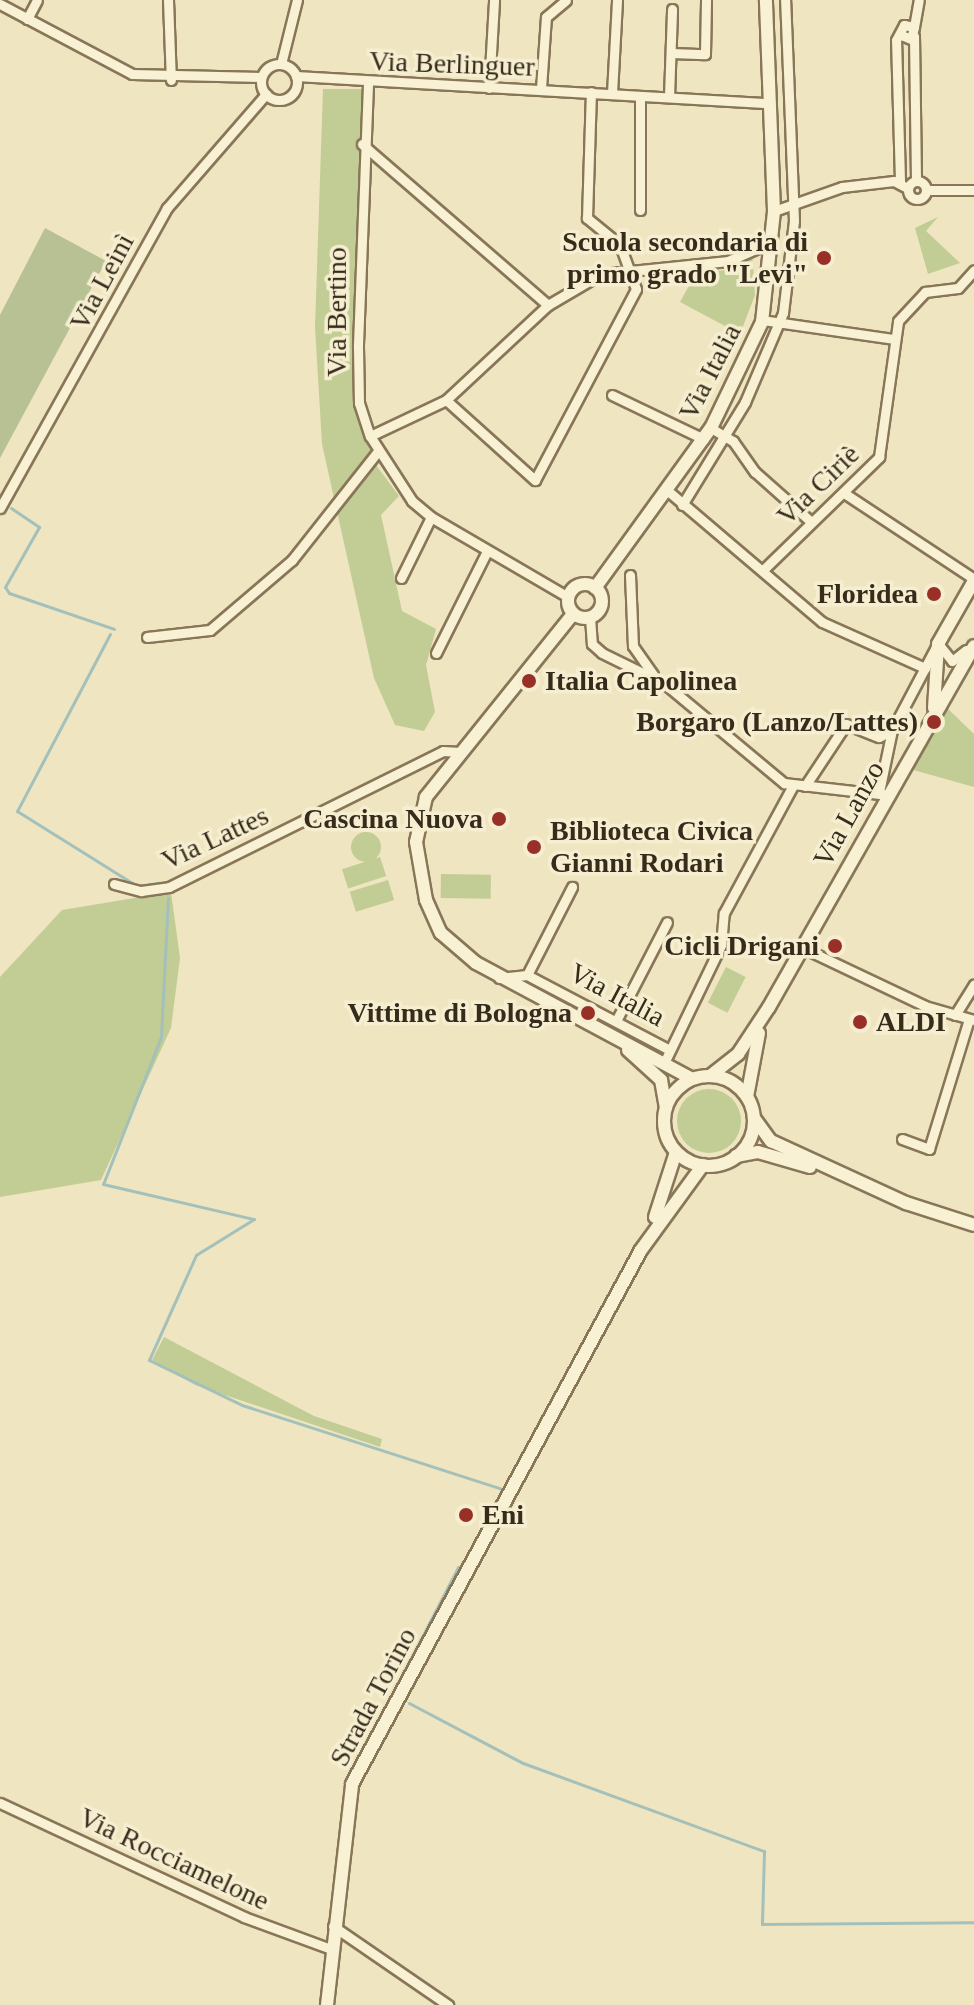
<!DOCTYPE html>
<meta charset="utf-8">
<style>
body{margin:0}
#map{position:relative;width:974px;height:2005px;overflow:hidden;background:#efe5c0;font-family:"Times New Roman",serif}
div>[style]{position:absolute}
.green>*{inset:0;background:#c1cd94;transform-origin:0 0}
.round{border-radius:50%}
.cemetery>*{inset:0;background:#b7c193}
.stream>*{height:3px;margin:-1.5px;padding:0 1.5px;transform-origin:1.5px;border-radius:1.5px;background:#a3c0bb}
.roads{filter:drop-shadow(2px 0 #887658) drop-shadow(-2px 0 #887658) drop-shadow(0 2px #887658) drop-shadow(0 -2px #887658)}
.street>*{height:9px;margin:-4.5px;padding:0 4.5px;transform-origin:4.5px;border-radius:4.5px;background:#f9f1d3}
.street>.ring{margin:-4.5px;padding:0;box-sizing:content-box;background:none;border:9px solid #f9f1d3;border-radius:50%}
.secondary>*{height:12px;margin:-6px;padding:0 6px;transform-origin:6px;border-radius:6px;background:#f9f1d3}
.secondary>.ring{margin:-6px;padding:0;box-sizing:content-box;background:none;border:12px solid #f9f1d3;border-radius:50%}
.dots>*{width:22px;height:22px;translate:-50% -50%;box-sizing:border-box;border:4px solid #f6eed0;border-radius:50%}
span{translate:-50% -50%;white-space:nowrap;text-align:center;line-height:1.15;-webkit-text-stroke:7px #f6eed0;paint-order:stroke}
.street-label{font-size:28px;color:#372c1c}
.poi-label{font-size:28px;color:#372c1c;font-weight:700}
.right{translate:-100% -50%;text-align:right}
.left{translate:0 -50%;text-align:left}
</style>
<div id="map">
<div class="green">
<div style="clip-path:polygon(323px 89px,363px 89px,354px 404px,376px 465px,399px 496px,381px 515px,402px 611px,436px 629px,426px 665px,435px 712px,424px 731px,395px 725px,374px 678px,322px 444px,315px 327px)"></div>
<div style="clip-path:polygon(938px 217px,926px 231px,960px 263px,928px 274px,915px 228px)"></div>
<div style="clip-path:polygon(752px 252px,755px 295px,740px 334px,680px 302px,696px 273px,736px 269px)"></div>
<div style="clip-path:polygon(946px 707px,974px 734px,974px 787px,910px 769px)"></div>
<div class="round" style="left:351px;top:832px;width:30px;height:30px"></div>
<div style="left:380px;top:857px;width:20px;height:40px;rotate:72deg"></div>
<div style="left:441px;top:874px;width:50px;height:24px;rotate:1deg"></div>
<div style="left:388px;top:880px;width:21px;height:40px;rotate:73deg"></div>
<div style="clip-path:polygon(171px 892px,180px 958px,171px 1028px,101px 1180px,0 1197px,0 977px,62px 910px)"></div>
<div style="left:726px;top:967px;width:22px;height:40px;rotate:27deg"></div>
<div class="round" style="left:677px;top:1089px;width:64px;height:64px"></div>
<div style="clip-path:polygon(164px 1337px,314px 1416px,382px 1439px,380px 1447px,195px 1385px,152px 1360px)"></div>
</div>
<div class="cemetery">
<div style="clip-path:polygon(45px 228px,106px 261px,0 458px,0 315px)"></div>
</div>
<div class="stream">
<div style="left:11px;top:508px;width:34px;rotate:34deg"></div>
<div style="left:39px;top:527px;width:69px;rotate:119.5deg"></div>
<div style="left:5px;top:587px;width:7px;rotate:56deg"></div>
<div style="left:9px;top:593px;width:111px;rotate:18.9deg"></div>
<div style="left:110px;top:634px;width:200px;rotate:117.7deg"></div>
<div style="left:17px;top:811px;width:142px;rotate:32deg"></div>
<div style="left:137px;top:886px;width:28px;rotate:-8deg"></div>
<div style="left:168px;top:898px;width:139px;rotate:92.9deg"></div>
<div style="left:161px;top:1037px;width:158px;rotate:111.5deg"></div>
<div style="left:103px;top:1184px;width:155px;rotate:13.1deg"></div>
<div style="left:254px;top:1219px;width:68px;rotate:148.2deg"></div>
<div style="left:196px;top:1255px;width:115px;rotate:114.1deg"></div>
<div style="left:149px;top:1360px;width:103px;rotate:25.8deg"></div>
<div style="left:242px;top:1405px;width:273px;rotate:17.9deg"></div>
<div style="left:393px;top:1693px;width:142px;rotate:-62.7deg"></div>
<div style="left:409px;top:1703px;width:129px;rotate:27.8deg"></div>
<div style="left:523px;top:1763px;width:257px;rotate:20.1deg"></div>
<div style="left:764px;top:1851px;width:73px;rotate:91.6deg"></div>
<div style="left:762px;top:1924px;width:212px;rotate:-0.5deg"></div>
</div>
<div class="roads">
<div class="street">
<div style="left:168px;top:0;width:80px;rotate:87.9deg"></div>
<div style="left:0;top:4px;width:149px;rotate:27.9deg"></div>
<div style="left:132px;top:74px;width:129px;rotate:1.3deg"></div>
<div style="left:27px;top:19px;width:21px;rotate:-62deg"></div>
<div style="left:914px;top:27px;width:27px;rotate:-80deg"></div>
<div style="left:914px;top:36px;width:144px;rotate:89.2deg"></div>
<div style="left:671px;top:53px;width:34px;rotate:2deg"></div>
<div style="left:705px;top:54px;width:54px;rotate:-88.9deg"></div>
<div class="ring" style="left:261px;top:64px;width:27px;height:27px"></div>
<div style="left:281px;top:64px;width:66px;rotate:-76deg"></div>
<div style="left:296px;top:76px;width:473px;rotate:3.3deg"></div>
<div style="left:368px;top:84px;width:263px;rotate:92.2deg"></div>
<div style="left:358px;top:347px;width:56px;rotate:89deg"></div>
<div style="left:359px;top:403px;width:35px;rotate:72deg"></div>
<div style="left:370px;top:436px;width:77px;rotate:57.1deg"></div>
<div style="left:412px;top:501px;width:25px;rotate:40deg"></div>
<div style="left:431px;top:517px;width:159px;rotate:30.3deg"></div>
<div style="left:489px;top:88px;width:88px;rotate:-86.7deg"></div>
<div style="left:541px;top:88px;width:71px;rotate:-86deg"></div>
<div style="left:546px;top:17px;width:26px;rotate:-40deg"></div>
<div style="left:612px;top:93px;width:93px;rotate:-86.9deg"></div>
<div style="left:640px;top:96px;width:114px;rotate:90deg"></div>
<div style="left:669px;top:97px;width:88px;rotate:-88deg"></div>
<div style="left:362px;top:144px;width:246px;rotate:40.9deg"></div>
<div class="ring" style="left:908px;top:181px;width:9px;height:9px"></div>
<div style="left:900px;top:181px;width:141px;rotate:-91.6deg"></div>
<div style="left:896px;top:40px;width:17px;rotate:-62deg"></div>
<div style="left:904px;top:25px;width:10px;rotate:11deg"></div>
<div style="left:914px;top:27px;width:12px;rotate:104deg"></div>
<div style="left:911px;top:39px;width:11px;rotate:-158deg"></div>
<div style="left:926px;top:190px;width:48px"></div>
<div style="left:774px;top:211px;width:72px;rotate:-19.4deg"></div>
<div style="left:842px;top:187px;width:52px;rotate:-6.6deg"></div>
<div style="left:894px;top:181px;width:15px;rotate:28deg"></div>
<div style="left:762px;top:320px;width:133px;rotate:8.2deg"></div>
<div style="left:612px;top:395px;width:102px;rotate:25.6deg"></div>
<div style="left:446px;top:400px;width:120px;rotate:42deg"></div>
<div style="left:535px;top:480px;width:216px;rotate:-62.1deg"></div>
<div style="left:636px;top:289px;width:47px;rotate:-110deg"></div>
<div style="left:620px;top:245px;width:43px;rotate:-140.7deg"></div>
<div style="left:587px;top:218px;width:126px;rotate:-88.2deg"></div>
<div style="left:711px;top:428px;width:26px;rotate:31deg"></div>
<div style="left:733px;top:441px;width:38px;rotate:55deg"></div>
<div style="left:755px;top:472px;width:74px;rotate:41.7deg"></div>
<div style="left:370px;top:436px;width:84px;rotate:-25.3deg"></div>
<div style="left:446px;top:400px;width:139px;rotate:-43deg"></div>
<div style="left:548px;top:305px;width:61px;rotate:-30.3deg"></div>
<div style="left:601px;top:274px;width:128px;rotate:-5.8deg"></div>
<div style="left:728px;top:261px;width:48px;rotate:-23.4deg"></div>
<div style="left:668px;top:491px;width:202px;rotate:40.4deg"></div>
<div style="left:822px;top:622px;width:113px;rotate:24.1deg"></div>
<div style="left:844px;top:493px;width:156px;rotate:33.5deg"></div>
<div style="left:682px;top:505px;width:121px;rotate:-58.5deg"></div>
<div style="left:745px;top:402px;width:97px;rotate:-66.9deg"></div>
<div style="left:783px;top:313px;width:93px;rotate:-83.2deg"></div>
<div style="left:794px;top:221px;width:221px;rotate:-92.3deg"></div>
<div style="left:0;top:508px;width:343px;rotate:-60.9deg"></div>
<div style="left:167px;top:208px;width:151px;rotate:-49deg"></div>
<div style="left:764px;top:569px;width:161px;rotate:-44.2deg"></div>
<div style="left:879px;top:457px;width:137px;rotate:-82deg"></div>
<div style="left:898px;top:321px;width:40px;rotate:-47deg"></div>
<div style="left:925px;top:292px;width:33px;rotate:-7deg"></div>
<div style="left:958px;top:288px;width:24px;rotate:-48deg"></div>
<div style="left:630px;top:575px;width:71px;rotate:87.6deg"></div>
<div style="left:633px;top:646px;width:35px;rotate:55deg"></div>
<div style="left:401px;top:578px;width:68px;rotate:-63.8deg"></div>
<div style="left:590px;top:617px;width:27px;rotate:86deg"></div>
<div style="left:592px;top:644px;width:13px;rotate:42deg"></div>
<div style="left:602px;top:653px;width:70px;rotate:26.2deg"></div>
<div style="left:665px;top:684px;width:155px;rotate:39.8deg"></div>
<div style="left:784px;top:783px;width:105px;rotate:6.6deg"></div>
<div style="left:147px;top:637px;width:63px;rotate:-6.3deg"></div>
<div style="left:210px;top:630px;width:108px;rotate:-40.5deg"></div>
<div style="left:292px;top:560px;width:139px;rotate:-51.7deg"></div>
<div style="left:940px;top:646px;width:19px;rotate:51deg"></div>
<div style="left:952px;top:661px;width:18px;rotate:-38deg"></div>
<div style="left:436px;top:653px;width:114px;rotate:-63.4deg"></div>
<div style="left:805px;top:786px;width:74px;rotate:-56.5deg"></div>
<div style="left:846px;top:724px;width:35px;rotate:22deg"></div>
<div style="left:879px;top:737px;width:15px;rotate:-28deg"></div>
<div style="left:892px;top:730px;width:94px;rotate:-62.1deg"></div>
<div style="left:879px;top:792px;width:63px;rotate:-78.2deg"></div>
<div style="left:114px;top:884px;width:28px;rotate:15deg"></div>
<div style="left:141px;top:891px;width:28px;rotate:-8deg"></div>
<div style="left:169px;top:887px;width:306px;rotate:-26.4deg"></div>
<div style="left:443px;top:751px;width:17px;rotate:3deg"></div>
<div style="left:803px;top:948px;width:135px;rotate:25.4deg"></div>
<div style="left:925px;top:1006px;width:51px;rotate:15.9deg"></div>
<div style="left:527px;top:975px;width:99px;rotate:-62.9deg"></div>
<div style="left:499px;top:978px;width:28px;rotate:-6deg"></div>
<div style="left:527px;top:975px;width:159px;rotate:27.7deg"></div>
<div style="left:955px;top:1015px;width:36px;rotate:-58deg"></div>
<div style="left:616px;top:1021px;width:111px;rotate:-62.7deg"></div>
<div style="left:664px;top:1063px;width:131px;rotate:-64.2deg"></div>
<div style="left:721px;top:945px;width:32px;rotate:-85deg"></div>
<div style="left:724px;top:913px;width:143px;rotate:-61.6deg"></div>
<div style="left:902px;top:1139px;width:29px;rotate:20deg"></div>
<div style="left:929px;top:1149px;width:136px;rotate:-72.9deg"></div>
<div style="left:0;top:1803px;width:269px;rotate:25deg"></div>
<div style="left:244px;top:1917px;width:93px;rotate:20.2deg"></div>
<div style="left:333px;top:1926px;width:140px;rotate:34.5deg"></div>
</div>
<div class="secondary">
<div class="ring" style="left:568px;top:584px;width:22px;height:22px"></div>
<div style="left:595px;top:588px;width:198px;rotate:-54.1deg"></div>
<div style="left:711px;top:428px;width:118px;rotate:-64.3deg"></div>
<div style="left:762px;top:322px;width:112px;rotate:-83.8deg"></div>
<div style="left:774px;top:211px;width:211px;rotate:-92.2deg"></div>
<div style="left:573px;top:614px;width:235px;rotate:128.8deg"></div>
<div style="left:426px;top:797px;width:46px;rotate:102.5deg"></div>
<div style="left:416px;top:842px;width:59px;rotate:80.2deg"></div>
<div style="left:426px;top:900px;width:36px;rotate:66deg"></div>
<div style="left:441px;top:933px;width:46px;rotate:40.6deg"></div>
<div style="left:476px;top:963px;width:245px;rotate:28.2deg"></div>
<div style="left:934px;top:708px;width:64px;rotate:-86.4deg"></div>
<div style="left:938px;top:644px;width:73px;rotate:-60.3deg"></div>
<div style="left:628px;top:1050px;width:45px;rotate:42.3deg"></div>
<div style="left:661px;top:1080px;width:28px;rotate:80deg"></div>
<div style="left:710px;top:1076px;width:36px;rotate:-38deg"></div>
<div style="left:738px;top:1054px;width:56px;rotate:-56.6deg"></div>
<div style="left:769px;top:1007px;width:415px;rotate:-60.4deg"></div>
<div class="ring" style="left:664px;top:1076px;width:78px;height:78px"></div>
<div style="left:747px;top:1097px;width:65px;rotate:-79.4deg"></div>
<div style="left:754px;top:1118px;width:29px;rotate:54deg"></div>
<div style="left:771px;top:1141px;width:149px;rotate:24.7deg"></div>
<div style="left:906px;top:1203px;width:71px;rotate:17.9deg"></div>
<div style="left:736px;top:1156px;width:22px;rotate:-10deg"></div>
<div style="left:758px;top:1152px;width:54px;rotate:16.1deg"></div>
<div style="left:655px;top:1217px;width:68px;rotate:-72.1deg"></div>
<div style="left:327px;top:2005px;width:222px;rotate:-83.5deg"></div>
<div style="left:352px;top:1784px;width:607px;rotate:-61.58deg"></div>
<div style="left:641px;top:1250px;width:105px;rotate:-53.9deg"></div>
</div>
</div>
<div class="dots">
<div style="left:824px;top:258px;background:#983027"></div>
<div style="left:934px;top:594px;background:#983027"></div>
<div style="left:529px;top:681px;background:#983027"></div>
<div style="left:934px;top:722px;background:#983027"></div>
<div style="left:499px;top:819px;background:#983027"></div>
<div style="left:534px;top:847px;background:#983027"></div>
<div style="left:835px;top:946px;background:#983027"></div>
<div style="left:588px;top:1013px;background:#983027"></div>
<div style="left:860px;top:1022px;background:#983027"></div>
<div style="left:466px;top:1515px;background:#983027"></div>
</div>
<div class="street-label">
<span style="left:452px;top:64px;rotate:2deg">Via Berlinguer</span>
<span style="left:102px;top:282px;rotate:-62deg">Via Leinì</span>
<span style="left:337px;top:312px;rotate:-90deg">Via Bertino</span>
<span style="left:710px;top:372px;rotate:-63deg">Via Italia</span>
<span style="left:818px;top:485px;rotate:-44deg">Via Ciriè</span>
<span style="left:849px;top:814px;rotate:-61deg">Via Lanzo</span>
<span style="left:215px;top:838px;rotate:-25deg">Via Lattes</span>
<span style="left:617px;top:995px;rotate:28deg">Via Italia</span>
<span style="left:373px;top:1697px;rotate:-62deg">Strada Torino</span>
<span style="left:174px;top:1859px;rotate:25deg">Via Rocciamelone</span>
</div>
<div class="poi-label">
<span class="right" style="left:808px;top:258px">Scuola secondaria di<br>primo grado "Levi"</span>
<span class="right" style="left:918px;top:594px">Floridea</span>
<span class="left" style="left:545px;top:681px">Italia Capolinea</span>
<span class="right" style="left:918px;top:722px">Borgaro (Lanzo/Lattes)</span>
<span class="right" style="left:483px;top:819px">Cascina Nuova</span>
<span class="left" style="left:550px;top:847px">Biblioteca Civica<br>Gianni Rodari</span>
<span class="right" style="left:819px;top:946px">Cicli Drigani</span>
<span class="right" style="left:572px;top:1013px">Vittime di Bologna</span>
<span class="left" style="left:876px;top:1022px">ALDI</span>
<span class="left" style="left:482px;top:1515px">Eni</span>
</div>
</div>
